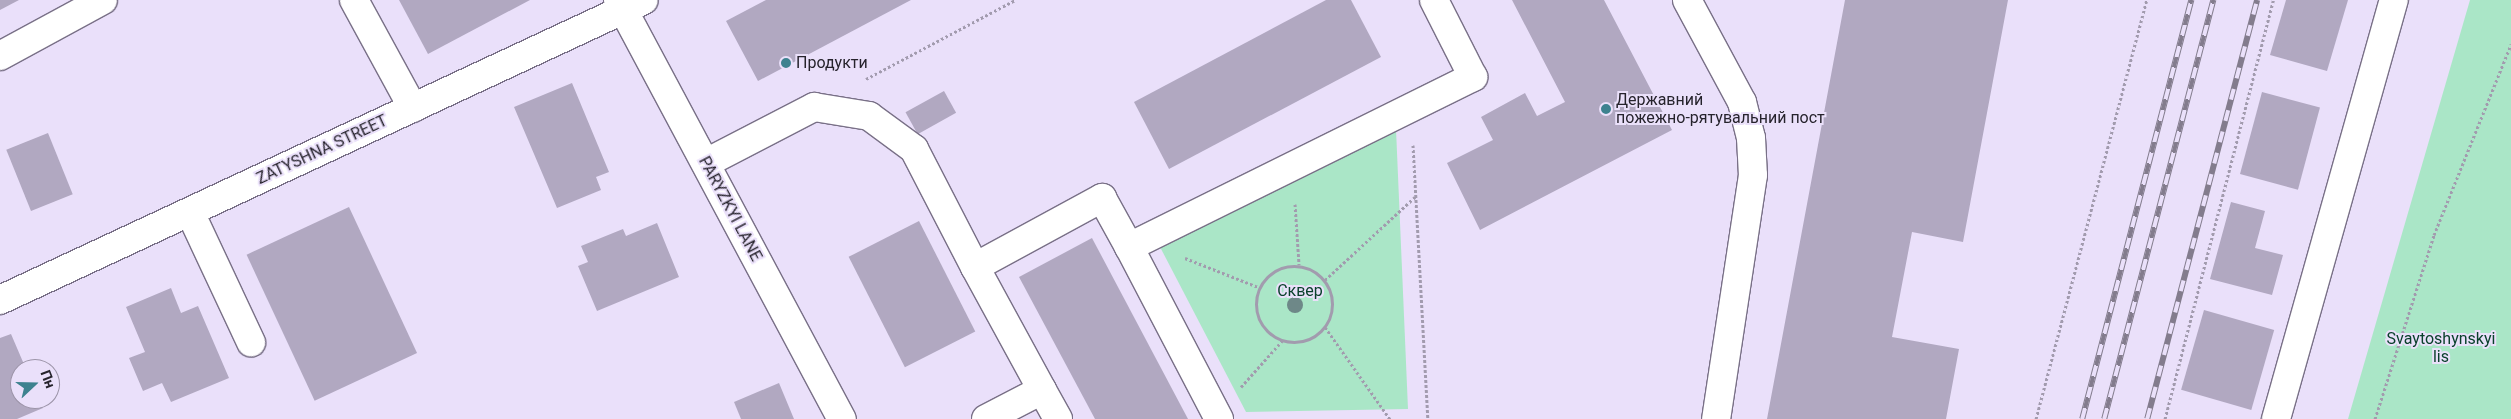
<!DOCTYPE html>
<meta charset="utf-8">
<style>
body{margin:0}
#map{position:relative;width:2511px;height:419px;overflow:hidden;background:#eae0fa;font-family:Roboto,sans-serif}
div>[style]{position:absolute}
.green>*{inset:0;background:#aae6c7}
.building>*{inset:0;background:#b1a8c1;transform-origin:0 0}
.path>*{height:3px;margin-top:-1.5px;transform-origin:0;background:repeating-linear-gradient(90deg,#a29bae 0 2.5px,transparent 0 5px)}
.path>.ring{margin:-1.5px;padding:0;box-sizing:content-box;background:none;border:3px solid #a29bae;border-radius:50%}
.roads{filter:drop-shadow(1px 0 #797087) drop-shadow(-1px 0 #797087) drop-shadow(0 1px #797087) drop-shadow(0 -1px #797087)}
.minor>*{height:28px;margin:-14px;padding:0 14px;transform-origin:14px;border-radius:14px;background:#fff}
.rail>*{height:5.5px;margin-top:-2.75px;transform-origin:0;background:repeating-linear-gradient(90deg,#eae0fa 0 11px,#837c8d 0 22px);box-sizing:border-box;border-block:1px solid #837c8d}
.trees>*{width:16px;height:16px;margin:-8px;border-radius:50%;background:#6e8888}
.dots>*{width:14px;height:14px;translate:-50% -50%;box-sizing:border-box;border:2px solid #eae0fa;border-radius:50%}
span{translate:-50% -50%;white-space:nowrap;text-align:center;line-height:1.15;-webkit-text-stroke:4px #eae0fa;paint-order:stroke}
.poi-label{font-size:16px;color:#26232c}
.left{translate:0 -50%;text-align:left}
.street-label{font-size:16px;color:#26232c}
.park-label{font-size:16px;color:#09402b}
.north{position:absolute;left:10px;top:359px;width:50px;height:50px;box-sizing:border-box;background:#eae0fa;border:1px solid #9c94a8;border-radius:50%;rotate:69deg;font-size:14px;font-weight:700;line-height:20px;text-align:center;color:#26232c}
.north::after{content:'';display:block;margin:auto;width:18px;height:22px;background:#3d828f;clip-path:polygon(50% 0,100% 100%,50% 72%,0 100%)}
</style>
<div id="map">
<div class="green">
<div style="clip-path:polygon(2470px 0,2511px 0,2511px 419px,2348px 419px)"></div>
<div style="clip-path:polygon(1396px 129px,1408px 409px,1246px 412px,1159px 245px)"></div>
</div>
<div class="building">
<div style="clip-path:polygon(0 0,19px 0,0 10px)"></div>
<div style="clip-path:polygon(399px 0,530px 0,428px 54px)"></div>
<div style="clip-path:polygon(766px 0,911px 0,758px 81px,726px 21px)"></div>
<div style="clip-path:polygon(1326px 0,1351px 0,1381px 57px,1169px 169px,1134px 102px)"></div>
<div style="clip-path:polygon(1512px 0,1604px 0,1672px 130px,1480px 230px,1447px 163px,1493px 140px,1481px 117px,1525px 93px,1537px 116px,1565px 102px)"></div>
<div style="clip-path:polygon(1845px 0,2008px 0,1963px 242px,1912px 232px,1892px 337px,1959px 349px,1946px 419px,1767px 419px)"></div>
<div style="clip-path:polygon(2286px 0,2348px 0,2327px 71px,2270px 55px)"></div>
<div style="clip-path:polygon(572px 83px,609px 172px,596px 177px,601px 190px,557px 208px,514px 107px)"></div>
<div style="left:944px;top:91px;width:25px;height:44px;rotate:61deg"></div>
<div style="left:2262px;top:92px;width:60px;height:85px;rotate:15deg"></div>
<div style="left:48px;top:133px;width:66px;height:45px;rotate:68deg"></div>
<div style="clip-path:polygon(2231px 202px,2265px 211px,2255px 248px,2283px 255px,2272px 295px,2210px 279px)"></div>
<div style="left:349px;top:207px;width:161px;height:113px;rotate:65deg"></div>
<div style="left:919px;top:221px;width:124px;height:79px;rotate:63deg"></div>
<div style="clip-path:polygon(657px 223px,679px 277px,597px 311px,578px 266px,588px 262px,581px 246px,623px 229px,626px 236px)"></div>
<div style="clip-path:polygon(1092px 238px,1188px 419px,1095px 419px,1019px 277px)"></div>
<div style="clip-path:polygon(171px 288px,181px 313px,198px 306px,229px 378px,171px 402px,162px 383px,143px 391px,129px 358px,145px 352px,126px 307px)"></div>
<div style="left:2204px;top:310px;width:73px;height:83px;rotate:16deg"></div>
<div style="clip-path:polygon(11px 334px,26px 369px,20px 369px,20px 399px,39px 399px,43px 408px,17px 419px,0 419px,0 338px)"></div>
<div style="clip-path:polygon(779px 383px,794px 419px,741px 419px,734px 402px)"></div>
</div>
<div class="path">
<div style="left:866px;top:79px;width:169px;rotate:-27.9deg"></div>
<div style="left:1413px;top:145px;width:274px;rotate:86.9deg"></div>
<div style="left:1295px;top:204px;width:61px;rotate:86.2deg"></div>
<div style="left:1185px;top:258px;width:79px;rotate:21.7deg"></div>
<div class="ring" style="left:1256px;top:266px;width:73px;height:73px"></div>
<div style="left:1325px;top:280px;width:124px;rotate:-42.7deg"></div>
<div style="left:1325px;top:327px;width:113px;rotate:54.8deg"></div>
<div style="left:1241px;top:387px;width:62px;rotate:-48.3deg"></div>
<div style="left:2036px;top:419px;width:433px;rotate:-75.2deg"></div>
<div style="left:2165px;top:419px;width:433px;rotate:-75.5deg"></div>
<div style="left:2375px;top:419px;width:193px;rotate:-72.2deg"></div>
<div style="left:2434px;top:235px;width:206px;rotate:-68deg"></div>
</div>
<div class="roads">
<div class="minor">
<div style="left:354px;top:0;width:123px;rotate:61.4deg"></div>
<div style="left:618px;top:0;width:475px;rotate:61.9deg"></div>
<div style="left:1687px;top:0;width:116px;rotate:61.7deg"></div>
<div style="left:1742px;top:102px;width:37px;rotate:76deg"></div>
<div style="left:1751px;top:138px;width:37px;rotate:87deg"></div>
<div style="left:1753px;top:175px;width:247px;rotate:98.6deg"></div>
<div style="left:0;top:56px;width:117px;rotate:-28.5deg"></div>
<div style="left:706px;top:163px;width:122px;rotate:-27.4deg"></div>
<div style="left:814px;top:107px;width:56px;rotate:9.3deg"></div>
<div style="left:869px;top:116px;width:56px;rotate:36.3deg"></div>
<div style="left:914px;top:149px;width:133px;rotate:62.7deg"></div>
<div style="left:975px;top:267px;width:145px;rotate:-28.5deg"></div>
<div style="left:1102px;top:198px;width:56px;rotate:61.1deg"></div>
<div style="left:190px;top:212px;width:144px;rotate:64.9deg"></div>
<div style="left:975px;top:267px;width:140px;rotate:61.4deg"></div>
<div style="left:0;top:300px;width:710px;rotate:-24.98deg"></div>
<div style="left:986px;top:419px;width:63px;rotate:-27.4deg"></div>
<div style="left:1042px;top:390px;width:33px;rotate:61deg"></div>
<div style="left:1219px;top:419px;width:194px;rotate:-117.6deg"></div>
<div style="left:1129px;top:247px;width:384px;rotate:-26.3deg"></div>
<div style="left:1473px;top:77px;width:86px;rotate:-116.9deg"></div>
<div style="left:2276px;top:419px;width:435px;rotate:-74.3deg"></div>
</div>
</div>
<div class="rail">
<div style="left:2082px;top:419px;width:433px;rotate:-75.4deg"></div>
<div style="left:2104px;top:419px;width:433px;rotate:-75.4deg"></div>
<div style="left:2147px;top:419px;width:433px;rotate:-75.3deg"></div>
</div>
<div class="trees">
<div style="left:1295px;top:305px"></div>
</div>
<div class="dots">
<div style="left:786px;top:63px;background:#3d828f"></div>
<div style="left:1606px;top:109px;background:#3d828f"></div>
</div>
<div class="poi-label">
<span class="left" style="left:796px;top:63px">Продукти</span>
<span class="left" style="left:1616px;top:109px">Державний<br>пожежно-рятувальний пост</span>
</div>
<div class="street-label">
<span style="left:322px;top:150px;rotate:-25deg">ZATYSHNA STREET</span>
<span style="left:730px;top:209px;rotate:62deg">PARYZKYI LANE</span>
</div>
<div class="park-label">
<span style="left:1300px;top:291px">Сквер</span>
<span style="left:2441px;top:348px">Svaytoshynskyi<br>lis</span>
</div>
<div class="north">Пн</div>
</div>
